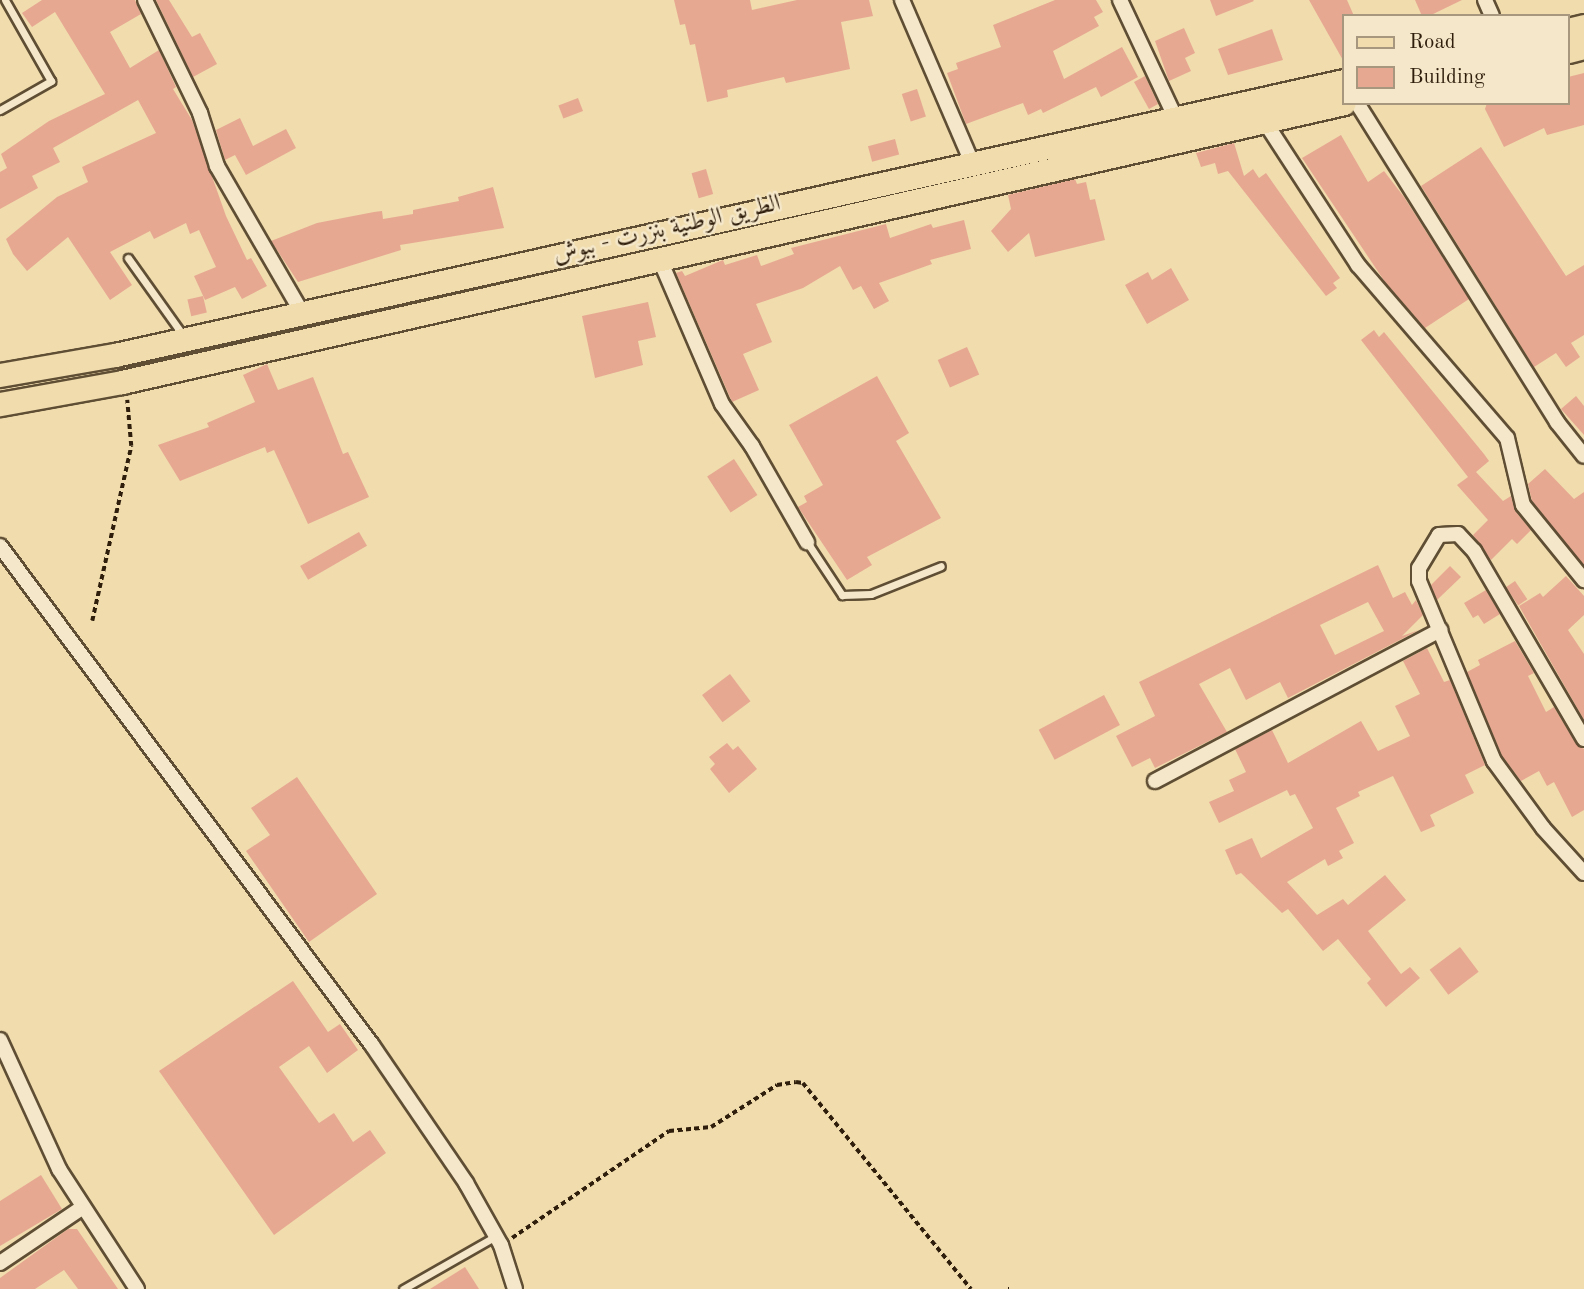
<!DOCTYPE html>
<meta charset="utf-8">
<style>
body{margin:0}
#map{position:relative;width:1584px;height:1289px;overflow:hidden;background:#f0dcad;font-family:"Old Standard TT",Amiri,serif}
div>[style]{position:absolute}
.building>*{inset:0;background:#e7a892;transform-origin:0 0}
.path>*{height:3.5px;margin-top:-1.75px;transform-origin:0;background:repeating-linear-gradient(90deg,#2f1e0c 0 5px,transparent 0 8.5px)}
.roads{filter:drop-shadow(2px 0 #5f4e34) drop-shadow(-2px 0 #5f4e34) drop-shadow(0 2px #5f4e34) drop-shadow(0 -2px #5f4e34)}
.service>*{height:7px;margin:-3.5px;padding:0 3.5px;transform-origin:3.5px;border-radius:3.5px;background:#f5e8ca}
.minor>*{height:14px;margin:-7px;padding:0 7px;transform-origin:7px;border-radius:7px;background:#f5e8ca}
.primary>*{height:23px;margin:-11.5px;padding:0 11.5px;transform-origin:11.5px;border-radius:11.5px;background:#f0dcad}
span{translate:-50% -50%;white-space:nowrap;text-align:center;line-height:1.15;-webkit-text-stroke:5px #f5e8ca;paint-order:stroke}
.street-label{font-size:24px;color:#2f1e0c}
.legend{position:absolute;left:1342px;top:14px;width:228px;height:91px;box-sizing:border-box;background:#f5e8ca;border:2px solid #a6977e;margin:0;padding:9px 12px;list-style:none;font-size:21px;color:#2f1e0c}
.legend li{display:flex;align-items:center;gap:14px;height:35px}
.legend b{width:35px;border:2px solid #a6977e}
</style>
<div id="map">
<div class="building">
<div style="clip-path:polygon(42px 0,135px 0,141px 14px,110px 32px,130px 68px,159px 50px,176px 87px,173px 89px,192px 120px,226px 216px,247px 260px,251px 258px,267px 286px,242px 299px,235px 287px,205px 300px,194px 276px,216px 267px,199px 230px,190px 234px,186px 223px,154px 239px,150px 231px,110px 252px,132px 285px,110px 300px,68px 237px,27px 271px,13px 254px,6px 239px,57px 197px,88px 182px,82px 167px,156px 133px,138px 100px,53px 148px,60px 162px,32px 176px,38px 188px,0 209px,0 172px,7px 168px,1px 154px,49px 121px,105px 94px,55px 12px,32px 27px,22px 13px)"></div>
<div style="clip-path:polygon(156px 0,169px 0,192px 37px,200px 33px,217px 64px,193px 77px)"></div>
<div style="clip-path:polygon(674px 0,750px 0,752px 10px,797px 0,869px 0,873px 16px,841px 22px,850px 69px,786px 83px,784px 77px,727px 90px,728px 97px,707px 102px,695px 44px,690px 45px,685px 24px,680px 25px)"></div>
<div style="clip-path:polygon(1055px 0,1096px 0,1103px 12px,1094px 17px,1099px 26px,1053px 51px,1064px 79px,1122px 47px,1138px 77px,1101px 97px,1096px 87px,1043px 113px,1041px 109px,1028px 115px,1023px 103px,966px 124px,947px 73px,958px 69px,956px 63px,1001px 47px,993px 25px)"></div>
<div style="clip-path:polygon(1210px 0,1253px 0,1254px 1px,1216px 16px)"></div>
<div style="clip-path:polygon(1309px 0,1347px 0,1354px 16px,1344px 16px,1344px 62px)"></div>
<div style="clip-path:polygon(1415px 0,1462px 0,1429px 16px,1422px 16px)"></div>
<div style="clip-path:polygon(1184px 28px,1195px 53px,1185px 58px,1191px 71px,1169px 81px,1155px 41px)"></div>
<div style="clip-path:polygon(1272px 29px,1283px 60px,1228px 75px,1218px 49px)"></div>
<div style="clip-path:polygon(1584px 73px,1584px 125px,1547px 135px,1544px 128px,1504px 147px,1485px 109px,1487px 103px,1568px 103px,1568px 77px)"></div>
<div style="clip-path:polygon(1145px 76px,1158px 104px,1149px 109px,1134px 82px)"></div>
<div style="left:917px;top:89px;width:29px;height:16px;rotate:72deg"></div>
<div style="left:578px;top:98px;width:14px;height:21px;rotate:69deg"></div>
<div style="clip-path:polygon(240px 118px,253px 146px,286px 129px,296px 148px,246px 175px,235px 155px,225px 160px,216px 130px)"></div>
<div style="clip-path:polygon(1341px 135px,1368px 182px,1384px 171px,1404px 197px,1469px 299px,1425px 328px,1385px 282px,1302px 158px)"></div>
<div style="left:895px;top:139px;width:16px;height:28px;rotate:75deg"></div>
<div style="clip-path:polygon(1234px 143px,1244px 176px,1253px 169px,1259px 178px,1266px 173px,1340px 278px,1333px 283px,1337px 288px,1326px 296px,1228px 171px,1218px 174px,1215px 163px,1201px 167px,1196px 153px)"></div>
<div style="clip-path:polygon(1481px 147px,1566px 276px,1584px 265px,1584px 335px,1571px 343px,1580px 357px,1566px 367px,1556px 353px,1534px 367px,1421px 186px)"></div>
<div style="left:706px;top:169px;width:26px;height:15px;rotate:74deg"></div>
<div style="clip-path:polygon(1075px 179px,1077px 184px,1086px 182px,1090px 200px,1095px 199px,1105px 240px,1035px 257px,1029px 233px,1008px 252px,991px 231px,1011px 209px,1008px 195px)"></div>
<div style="clip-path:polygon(493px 187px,504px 228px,400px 245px,401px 250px,298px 282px,271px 241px,317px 223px,374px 212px,382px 211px,383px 219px,413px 214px,413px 210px,459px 201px,458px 197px)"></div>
<div style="clip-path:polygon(964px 220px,971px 249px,930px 260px,932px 264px,879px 283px,889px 301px,874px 309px,861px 286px,853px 290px,840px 266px,803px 288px,756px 304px,772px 342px,743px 354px,759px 390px,732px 402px,676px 273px,682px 271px,685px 276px,723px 260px,725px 265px,757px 255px,761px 266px,794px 254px,791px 248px,886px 224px,890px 238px,931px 224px,933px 228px)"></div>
<div style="clip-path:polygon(1171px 268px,1189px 300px,1147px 324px,1125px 285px,1148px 272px,1152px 280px)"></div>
<div style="left:203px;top:296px;width:17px;height:16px;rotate:77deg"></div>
<div style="clip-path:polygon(648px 302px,656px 337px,638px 341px,643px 365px,595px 378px,582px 316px)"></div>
<div style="clip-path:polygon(1374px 330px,1379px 337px,1384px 332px,1484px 454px,1489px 461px,1476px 472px,1503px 501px,1511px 496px,1515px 511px,1531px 530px,1517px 544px,1512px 539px,1491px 560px,1473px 535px,1488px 520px,1457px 485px,1468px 477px,1361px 340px)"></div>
<div style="left:967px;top:347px;width:30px;height:32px;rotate:66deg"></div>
<div style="clip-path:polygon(267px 364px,278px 390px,313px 377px,343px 454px,348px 452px,369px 497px,308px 524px,274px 450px,267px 453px,265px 447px,180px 481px,158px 445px,209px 427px,207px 423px,255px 402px,243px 375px)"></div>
<div style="clip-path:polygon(877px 376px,909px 433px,896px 441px,941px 518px,867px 557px,872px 565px,847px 580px,798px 507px,807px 502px,804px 496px,823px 485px,789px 425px)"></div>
<div style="clip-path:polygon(1576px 396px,1584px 406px,1584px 435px,1561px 409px)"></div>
<div style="left:734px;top:459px;width:43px;height:32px;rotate:57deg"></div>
<div style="clip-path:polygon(1545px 469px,1574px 499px,1584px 492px,1584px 565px,1532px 501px,1528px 484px)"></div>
<div style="left:359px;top:532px;width:16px;height:68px;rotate:60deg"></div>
<div style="clip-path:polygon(evenodd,1378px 565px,1393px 598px,1405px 592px,1412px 605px,1416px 600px,1423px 615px,1402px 636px,1419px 630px,1288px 698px,1280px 682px,1246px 700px,1230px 668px,1199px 684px,1227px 732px,1155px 768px,1150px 758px,1132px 767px,1116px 736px,1155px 716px,1139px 682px,1378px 565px,1368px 602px,1384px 631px,1335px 655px,1320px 625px,1368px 602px)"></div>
<div style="clip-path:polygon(1450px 566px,1461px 577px,1437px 600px,1431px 585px)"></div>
<div style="clip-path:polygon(1566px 576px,1584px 596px,1584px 615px,1568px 630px,1584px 654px,1584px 720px,1519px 606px,1540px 593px,1543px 597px)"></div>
<div style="left:1515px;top:581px;width:22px;height:11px;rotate:56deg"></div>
<div style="clip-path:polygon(1486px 590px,1500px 614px,1484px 624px,1478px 615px,1473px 618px,1464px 603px)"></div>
<div style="clip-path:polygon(1515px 641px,1534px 673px,1528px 676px,1546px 712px,1554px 707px,1576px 744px,1584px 749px,1584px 810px,1572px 817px,1554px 782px,1547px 786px,1539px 771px,1521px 781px,1502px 756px,1467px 672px,1480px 665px,1478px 660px)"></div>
<div style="clip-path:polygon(1427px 648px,1444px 682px,1450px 680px,1485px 765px,1465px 775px,1474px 793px,1430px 815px,1435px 826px,1421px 832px,1393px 776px,1358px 792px,1360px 796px,1336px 808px,1354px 843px,1339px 851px,1343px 858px,1328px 866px,1325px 859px,1287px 882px,1317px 915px,1343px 899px,1348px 905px,1385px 875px,1406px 900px,1368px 931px,1401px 974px,1410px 967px,1420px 978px,1386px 1007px,1367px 983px,1371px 979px,1338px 939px,1323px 951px,1288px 909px,1282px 913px,1241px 873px,1236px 875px,1225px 850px,1252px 838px,1261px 858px,1313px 828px,1295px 794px,1290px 796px,1287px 790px,1219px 823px,1209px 802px,1234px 791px,1229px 780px,1246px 772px,1235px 749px,1272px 730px,1288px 763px,1361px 721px,1378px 751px,1410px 736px,1395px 706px,1420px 694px,1403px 661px)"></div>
<div style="left:730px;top:674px;width:34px;height:35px;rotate:53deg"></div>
<div style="left:1104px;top:695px;width:34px;height:74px;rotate:62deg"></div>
<div style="clip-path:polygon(727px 743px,733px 750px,738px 746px,757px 769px,729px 793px,710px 769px,715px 764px,709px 757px)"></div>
<div style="clip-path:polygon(297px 777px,377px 894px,309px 942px,246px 851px,270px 835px,251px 808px)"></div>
<div style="left:1460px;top:947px;width:31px;height:38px;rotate:53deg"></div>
<div style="clip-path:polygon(293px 981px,328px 1032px,340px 1024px,358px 1050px,327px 1073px,309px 1046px,279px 1067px,319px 1123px,334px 1113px,353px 1142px,370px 1130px,386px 1153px,274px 1235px,159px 1071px)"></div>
<div style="clip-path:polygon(41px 1175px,62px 1209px,0 1246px,0 1201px)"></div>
<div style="clip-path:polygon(68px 1229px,77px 1229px,118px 1289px,78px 1289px,64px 1270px,35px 1289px,0 1289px,0 1278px)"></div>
<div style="clip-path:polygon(465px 1267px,479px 1289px,430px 1289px)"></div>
</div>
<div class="path">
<div style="left:92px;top:621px;width:179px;rotate:-77.4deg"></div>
<div style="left:131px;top:446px;width:46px;rotate:-95deg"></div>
<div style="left:512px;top:1238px;width:190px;rotate:-34.3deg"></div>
<div style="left:669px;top:1131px;width:42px;rotate:-5.4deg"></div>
<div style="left:711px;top:1127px;width:78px;rotate:-32.5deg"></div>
<div style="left:777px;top:1085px;width:19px;rotate:-9deg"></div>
<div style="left:796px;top:1082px;width:7px;rotate:8deg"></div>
<div style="left:803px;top:1083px;width:266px;rotate:50.8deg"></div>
<div style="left:1008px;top:1289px;width:1px"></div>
</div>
<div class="roads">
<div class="service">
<div style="left:0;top:110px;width:59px;rotate:-29.6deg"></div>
<div style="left:51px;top:81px;width:93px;rotate:-119.6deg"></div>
<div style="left:128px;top:258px;width:95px;rotate:54.5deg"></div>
<div style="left:807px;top:542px;width:64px;rotate:56.6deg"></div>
<div style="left:842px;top:595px;width:29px;rotate:-2deg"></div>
<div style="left:871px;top:594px;width:75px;rotate:-21.8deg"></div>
<div style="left:403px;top:1289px;width:107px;rotate:-29.7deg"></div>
</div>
<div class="minor">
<div style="left:145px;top:0;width:126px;rotate:64deg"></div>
<div style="left:200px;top:113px;width:56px;rotate:72.2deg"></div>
<div style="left:217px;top:166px;width:168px;rotate:59.9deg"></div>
<div style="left:902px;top:0;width:180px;rotate:66.7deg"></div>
<div style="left:1120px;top:0;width:132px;rotate:64.8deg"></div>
<div style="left:1485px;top:0;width:17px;rotate:66deg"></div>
<div style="left:1357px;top:103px;width:377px;rotate:57.9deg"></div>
<div style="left:1557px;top:422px;width:43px;rotate:51.5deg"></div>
<div style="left:1265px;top:122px;width:171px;rotate:57deg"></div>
<div style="left:1358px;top:265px;width:228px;rotate:49.3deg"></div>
<div style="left:1507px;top:438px;width:69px;rotate:76.6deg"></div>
<div style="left:1523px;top:505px;width:97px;rotate:50.9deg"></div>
<div style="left:660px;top:260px;width:157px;rotate:66.7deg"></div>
<div style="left:722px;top:404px;width:52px;rotate:54.5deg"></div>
<div style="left:752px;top:446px;width:111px;rotate:60.2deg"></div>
<div style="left:0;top:546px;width:622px;rotate:53.3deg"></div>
<div style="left:372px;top:1045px;width:167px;rotate:55.7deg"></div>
<div style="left:466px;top:1183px;width:71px;rotate:60.6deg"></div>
<div style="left:501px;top:1245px;width:46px;rotate:72.3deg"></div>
<div style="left:1584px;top:739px;width:218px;rotate:-120.3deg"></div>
<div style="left:1474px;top:551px;width:23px;rotate:-133deg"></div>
<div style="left:1458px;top:534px;width:19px;rotate:177deg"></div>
<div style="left:1439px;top:535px;width:39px;rotate:121deg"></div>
<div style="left:1419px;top:568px;width:13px;rotate:90deg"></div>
<div style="left:1419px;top:581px;width:195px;rotate:67.4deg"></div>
<div style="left:1494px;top:761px;width:83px;rotate:53.8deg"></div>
<div style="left:1543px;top:828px;width:61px;rotate:47.7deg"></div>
<div style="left:1155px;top:781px;width:323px;rotate:-27.9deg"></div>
<div style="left:0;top:1040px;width:142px;rotate:65.4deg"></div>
<div style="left:59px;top:1169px;width:143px;rotate:57deg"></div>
<div style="left:0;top:1263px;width:100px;rotate:-34deg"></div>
</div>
<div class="primary">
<div style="left:1568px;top:30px;width:16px;rotate:-14deg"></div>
<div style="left:1568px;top:51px;width:16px;rotate:-14deg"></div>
<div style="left:0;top:375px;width:117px;rotate:-9.9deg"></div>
<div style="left:115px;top:355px;width:1259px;rotate:-12.57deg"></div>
<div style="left:0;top:404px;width:124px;rotate:-10.2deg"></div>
<div style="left:122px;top:382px;width:1253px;rotate:-12.86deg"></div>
</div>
</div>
<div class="street-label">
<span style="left:667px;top:230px;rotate:-13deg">الطريق الوطنية بنزرت - ببوش</span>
</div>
<ul class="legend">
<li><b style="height:9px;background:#f0dcad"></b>Road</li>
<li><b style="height:19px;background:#e7a892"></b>Building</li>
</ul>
</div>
